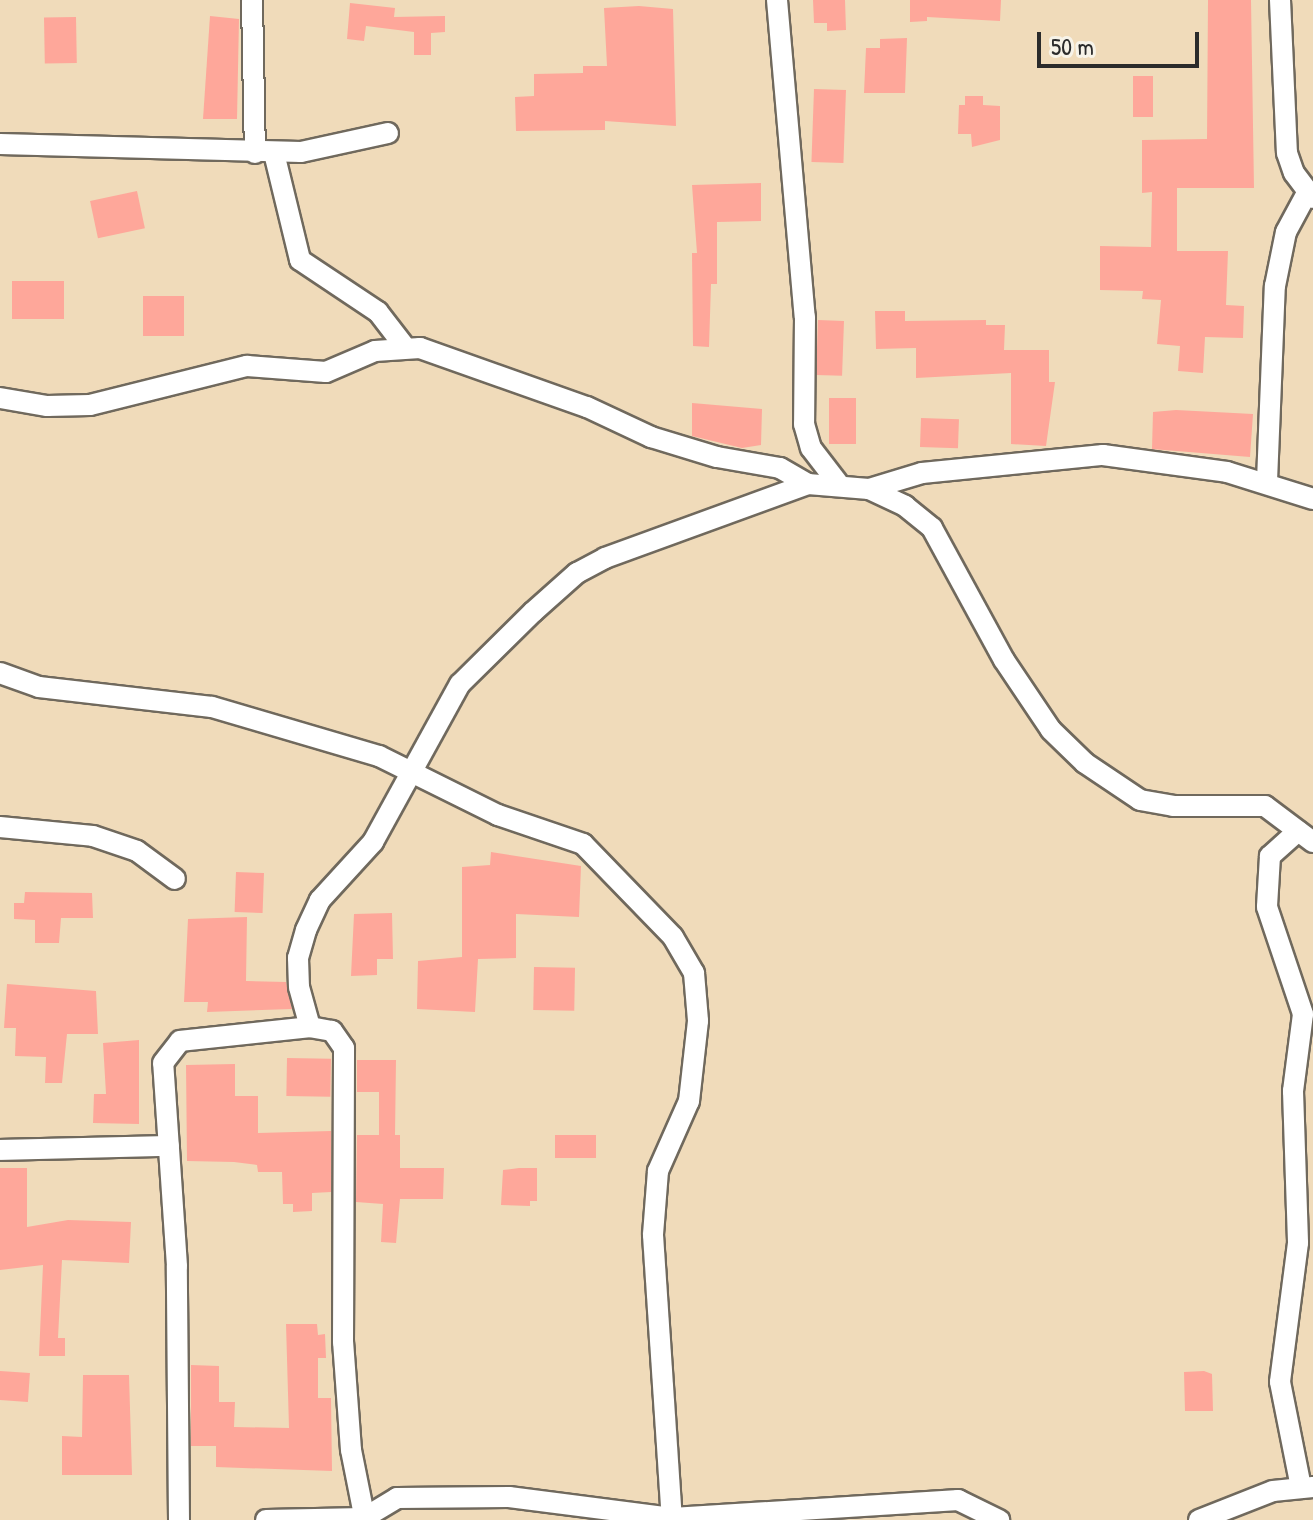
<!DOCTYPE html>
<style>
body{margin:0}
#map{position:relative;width:1313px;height:1520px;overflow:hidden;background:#f0dbba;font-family:"Patrick Hand",sans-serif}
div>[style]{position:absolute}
.building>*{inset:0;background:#fea79a;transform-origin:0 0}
.roads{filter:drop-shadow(2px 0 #70695d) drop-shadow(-2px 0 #70695d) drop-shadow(0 2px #70695d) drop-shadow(0 -2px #70695d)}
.street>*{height:20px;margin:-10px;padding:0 10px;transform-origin:10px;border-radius:10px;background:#fff}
span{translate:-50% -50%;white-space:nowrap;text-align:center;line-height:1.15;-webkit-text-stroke:8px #f7f3e8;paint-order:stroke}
.scale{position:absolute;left:1037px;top:32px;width:162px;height:36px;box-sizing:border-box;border:4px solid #2b2b2b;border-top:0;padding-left:10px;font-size:24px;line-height:28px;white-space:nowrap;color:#2b2b2b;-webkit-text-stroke:6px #f7f3e8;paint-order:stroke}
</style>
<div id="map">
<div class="building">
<div style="clip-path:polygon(813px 0,845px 0,846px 30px,827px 31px,827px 23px,814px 23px)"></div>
<div style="clip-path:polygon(910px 0,1001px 0,1000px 21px,927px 17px,927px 21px,910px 22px)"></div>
<div style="clip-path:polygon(1208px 0,1251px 0,1254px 188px,1177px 188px,1177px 251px,1228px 251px,1226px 305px,1244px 306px,1243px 338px,1205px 337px,1203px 373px,1178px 371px,1180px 346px,1157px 344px,1161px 300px,1142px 299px,1143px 291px,1100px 290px,1100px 246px,1151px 247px,1152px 192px,1142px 193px,1142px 140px,1207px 139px)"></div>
<div style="clip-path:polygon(350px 3px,395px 8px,394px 17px,445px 16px,445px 32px,431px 33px,431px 55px,414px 55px,414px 32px,366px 26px,364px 41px,347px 39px)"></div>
<div style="clip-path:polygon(639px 6px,673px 9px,676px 126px,605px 121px,605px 130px,516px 131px,515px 97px,534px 96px,534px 74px,583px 73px,583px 66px,607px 66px,604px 8px)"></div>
<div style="clip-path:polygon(210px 16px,239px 19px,237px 119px,203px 119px)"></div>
<div style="left:76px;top:17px;width:46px;height:32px;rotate:89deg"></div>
<div style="clip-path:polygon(907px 38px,905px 93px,864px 93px,866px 48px,880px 48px,880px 39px)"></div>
<div style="left:1133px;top:76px;width:20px;height:41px"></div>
<div style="left:814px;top:89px;width:32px;height:73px;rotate:2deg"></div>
<div style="clip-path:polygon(965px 96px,983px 96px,983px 105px,1000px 106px,1000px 140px,972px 147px,971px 134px,958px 134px,959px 105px,965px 105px)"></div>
<div style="clip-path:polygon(761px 183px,761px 221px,717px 222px,717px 284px,711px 284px,709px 347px,693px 346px,692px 253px,697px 253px,692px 185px)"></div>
<div style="left:137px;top:191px;width:38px;height:48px;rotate:78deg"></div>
<div style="left:64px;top:281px;width:38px;height:52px;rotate:90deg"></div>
<div style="left:143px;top:296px;width:41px;height:40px"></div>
<div style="clip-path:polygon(875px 311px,905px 311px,905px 321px,986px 320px,986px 325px,1005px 325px,1004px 350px,1049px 350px,1049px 382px,1055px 382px,1046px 446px,1011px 444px,1011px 373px,916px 378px,916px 348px,876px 349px)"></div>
<div style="left:818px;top:320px;width:26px;height:55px;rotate:2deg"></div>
<div style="left:829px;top:398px;width:27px;height:46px"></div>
<div style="clip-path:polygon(692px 403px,762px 409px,761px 445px,742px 448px,692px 436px)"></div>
<div style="clip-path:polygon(1176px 410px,1253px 414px,1250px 457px,1152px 449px,1153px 412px)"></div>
<div style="left:921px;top:418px;width:38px;height:29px;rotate:2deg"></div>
<div style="clip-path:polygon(491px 852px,581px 866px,579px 917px,516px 914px,516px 958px,478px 959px,475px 1012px,417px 1009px,418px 961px,462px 957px,462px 867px,490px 865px)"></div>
<div style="left:236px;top:872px;width:28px;height:40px;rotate:2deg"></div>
<div style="clip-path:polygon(25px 892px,92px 893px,93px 918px,61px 918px,59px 943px,35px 943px,35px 920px,14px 919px,14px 903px,24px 903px)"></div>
<div style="clip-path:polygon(392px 913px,393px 959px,377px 959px,377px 975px,351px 976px,354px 914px)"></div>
<div style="clip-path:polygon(247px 917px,246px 981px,286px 982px,292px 1009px,207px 1012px,208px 1002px,184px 1002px,188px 919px)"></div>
<div style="left:534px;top:967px;width:41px;height:43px;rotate:1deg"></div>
<div style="clip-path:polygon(7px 984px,96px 991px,98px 1034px,67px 1034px,62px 1083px,45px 1083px,46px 1057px,15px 1056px,16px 1028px,4px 1028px)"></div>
<div style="clip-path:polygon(139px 1040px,139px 1124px,93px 1123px,94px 1094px,106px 1094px,103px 1043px)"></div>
<div style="left:287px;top:1058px;width:44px;height:38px;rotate:1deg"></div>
<div style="clip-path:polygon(357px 1060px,396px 1060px,395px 1135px,400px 1135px,400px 1168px,444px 1168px,443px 1199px,400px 1199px,396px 1243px,381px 1242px,383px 1204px,356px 1202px,357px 1135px,379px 1135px,379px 1092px,357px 1092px)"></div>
<div style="clip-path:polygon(235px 1064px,235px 1096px,258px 1096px,258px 1133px,331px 1131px,331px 1192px,312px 1193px,312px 1211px,293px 1212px,293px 1204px,283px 1204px,282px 1172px,258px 1172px,257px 1165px,234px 1162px,187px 1161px,186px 1065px)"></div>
<div style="left:555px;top:1135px;width:41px;height:23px"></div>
<div style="clip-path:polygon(0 1168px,27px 1168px,27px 1227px,68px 1220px,131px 1222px,129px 1263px,62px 1260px,58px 1338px,65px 1338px,65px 1356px,39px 1356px,43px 1265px,0 1270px)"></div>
<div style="clip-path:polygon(519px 1168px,537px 1168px,537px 1201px,530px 1201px,530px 1206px,501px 1205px,503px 1170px)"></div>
<div style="clip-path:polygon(286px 1324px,317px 1324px,318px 1335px,325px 1334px,326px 1358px,318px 1358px,318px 1398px,331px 1398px,332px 1471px,216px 1467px,216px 1446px,191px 1446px,191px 1365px,219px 1366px,219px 1402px,235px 1402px,234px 1427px,289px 1428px)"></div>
<div style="left:0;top:1371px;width:30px;height:29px;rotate:4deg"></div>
<div style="clip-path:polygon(1204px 1371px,1212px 1374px,1213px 1411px,1185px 1411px,1184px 1372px)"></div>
<div style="clip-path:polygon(83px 1375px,129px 1375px,132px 1475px,62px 1475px,62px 1436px,82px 1437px)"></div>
</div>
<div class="roads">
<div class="street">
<div style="left:252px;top:0;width:153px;rotate:88.9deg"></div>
<div style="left:777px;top:0;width:318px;rotate:85deg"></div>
<div style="left:805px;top:317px;width:107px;rotate:90.5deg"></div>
<div style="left:804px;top:424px;width:25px;rotate:74deg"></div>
<div style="left:811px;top:448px;width:44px;rotate:52.4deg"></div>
<div style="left:1280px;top:0;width:153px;rotate:87.4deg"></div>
<div style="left:1287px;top:153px;width:21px;rotate:71deg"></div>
<div style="left:1294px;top:173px;width:31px;rotate:53deg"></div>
<div style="left:0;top:144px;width:301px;rotate:1.5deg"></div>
<div style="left:301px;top:152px;width:89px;rotate:-12.3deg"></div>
<div style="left:274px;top:153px;width:110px;rotate:76.3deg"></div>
<div style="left:300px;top:260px;width:94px;rotate:33.7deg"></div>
<div style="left:378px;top:312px;width:44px;rotate:52.4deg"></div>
<div style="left:0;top:398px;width:48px;rotate:9.7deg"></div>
<div style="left:47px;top:406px;width:43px;rotate:-1.3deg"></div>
<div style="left:90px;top:405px;width:162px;rotate:-14deg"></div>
<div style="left:247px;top:366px;width:79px;rotate:4.3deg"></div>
<div style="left:326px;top:372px;width:53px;rotate:-23.2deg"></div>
<div style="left:375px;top:351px;width:45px;rotate:-3.8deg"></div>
<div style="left:420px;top:348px;width:177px;rotate:19.5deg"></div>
<div style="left:587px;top:407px;width:71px;rotate:25.1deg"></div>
<div style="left:651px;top:437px;width:69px;rotate:16.9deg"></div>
<div style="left:717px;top:457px;width:64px;rotate:9.9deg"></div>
<div style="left:780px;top:468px;width:32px;rotate:30deg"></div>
<div style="left:808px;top:484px;width:61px;rotate:4.7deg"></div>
<div style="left:869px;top:489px;width:40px;rotate:25deg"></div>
<div style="left:905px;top:506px;width:35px;rotate:39deg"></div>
<div style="left:932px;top:528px;width:150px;rotate:61.4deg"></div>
<div style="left:1004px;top:660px;width:84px;rotate:56.1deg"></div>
<div style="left:1051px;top:730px;width:47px;rotate:44.1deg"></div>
<div style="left:1085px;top:763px;width:66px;rotate:33.9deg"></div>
<div style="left:1140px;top:800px;width:34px;rotate:10deg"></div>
<div style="left:1173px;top:806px;width:92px"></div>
<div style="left:1265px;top:806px;width:60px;rotate:36.9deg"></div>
<div style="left:1267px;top:481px;width:195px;rotate:-87.7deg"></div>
<div style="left:1275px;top:286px;width:55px;rotate:-78.5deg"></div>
<div style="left:1286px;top:232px;width:44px;rotate:-61.7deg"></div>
<div style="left:869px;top:489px;width:55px;rotate:-16.8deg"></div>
<div style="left:922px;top:473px;width:182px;rotate:-5.7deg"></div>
<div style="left:1103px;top:455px;width:125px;rotate:7.8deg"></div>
<div style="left:1227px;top:472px;width:90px;rotate:17.4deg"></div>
<div style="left:0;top:673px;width:41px;rotate:19.7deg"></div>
<div style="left:39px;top:687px;width:174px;rotate:6.6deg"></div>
<div style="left:212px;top:707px;width:174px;rotate:16.4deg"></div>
<div style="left:379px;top:756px;width:133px;rotate:26.4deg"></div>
<div style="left:498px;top:815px;width:90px;rotate:18.8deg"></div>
<div style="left:583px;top:844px;width:129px;rotate:45.9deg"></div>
<div style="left:673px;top:937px;width:42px;rotate:59.7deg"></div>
<div style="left:694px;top:973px;width:48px;rotate:85.2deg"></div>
<div style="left:698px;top:1021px;width:81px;rotate:96.4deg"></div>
<div style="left:689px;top:1101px;width:77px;rotate:113.9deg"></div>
<div style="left:658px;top:1171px;width:64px;rotate:94.5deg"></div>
<div style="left:653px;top:1235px;width:284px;rotate:86.2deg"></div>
<div style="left:0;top:827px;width:93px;rotate:5.5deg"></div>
<div style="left:93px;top:836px;width:46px;rotate:18.8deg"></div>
<div style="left:137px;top:851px;width:47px;rotate:36.4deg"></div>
<div style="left:1298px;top:831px;width:38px;rotate:138deg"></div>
<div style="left:1270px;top:856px;width:51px;rotate:93.4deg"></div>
<div style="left:1267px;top:907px;width:113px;rotate:71.4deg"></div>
<div style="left:1303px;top:1014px;width:78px;rotate:97.4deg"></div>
<div style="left:1293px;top:1091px;width:152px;rotate:88.1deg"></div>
<div style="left:1298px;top:1243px;width:140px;rotate:97.4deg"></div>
<div style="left:1280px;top:1382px;width:107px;rotate:78.7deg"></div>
<div style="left:0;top:1150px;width:169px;rotate:-1.4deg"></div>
<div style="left:179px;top:1520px;width:254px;rotate:-90.5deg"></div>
<div style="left:177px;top:1266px;width:203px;rotate:-93.9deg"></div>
<div style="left:163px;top:1063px;width:28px;rotate:-52deg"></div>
<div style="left:180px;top:1041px;width:131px;rotate:-6.1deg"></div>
<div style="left:266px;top:1520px;width:98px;rotate:-1.2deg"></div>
<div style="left:364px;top:1518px;width:39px;rotate:-31deg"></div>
<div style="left:397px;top:1498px;width:112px;rotate:-0.5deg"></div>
<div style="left:509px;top:1497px;width:164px;rotate:7.3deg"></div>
<div style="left:672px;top:1518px;width:287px;rotate:-3.6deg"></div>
<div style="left:958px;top:1500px;width:46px;rotate:26deg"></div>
<div style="left:365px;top:1520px;width:71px;rotate:-101.3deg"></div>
<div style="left:351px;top:1450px;width:108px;rotate:-94.2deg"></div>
<div style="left:343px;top:1342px;width:294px;rotate:-89.8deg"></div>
<div style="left:344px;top:1048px;width:21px;rotate:-125deg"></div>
<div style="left:332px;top:1031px;width:22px;rotate:-170deg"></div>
<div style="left:310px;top:1027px;width:41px;rotate:-105.4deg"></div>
<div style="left:299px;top:987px;width:29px;rotate:-92deg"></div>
<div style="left:298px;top:958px;width:29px;rotate:-74deg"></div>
<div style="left:306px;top:930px;width:33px;rotate:-65deg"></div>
<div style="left:320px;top:900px;width:79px;rotate:-47.6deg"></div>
<div style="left:373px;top:842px;width:180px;rotate:-61.2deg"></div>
<div style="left:460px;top:684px;width:103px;rotate:-44.6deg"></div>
<div style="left:533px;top:612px;width:59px;rotate:-41.6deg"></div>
<div style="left:577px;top:573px;width:32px;rotate:-28deg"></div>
<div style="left:605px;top:558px;width:216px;rotate:-20deg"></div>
<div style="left:1199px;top:1520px;width:79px;rotate:-21.4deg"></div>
<div style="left:1273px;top:1491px;width:40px;rotate:-5.7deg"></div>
</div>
</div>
<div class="scale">50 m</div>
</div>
